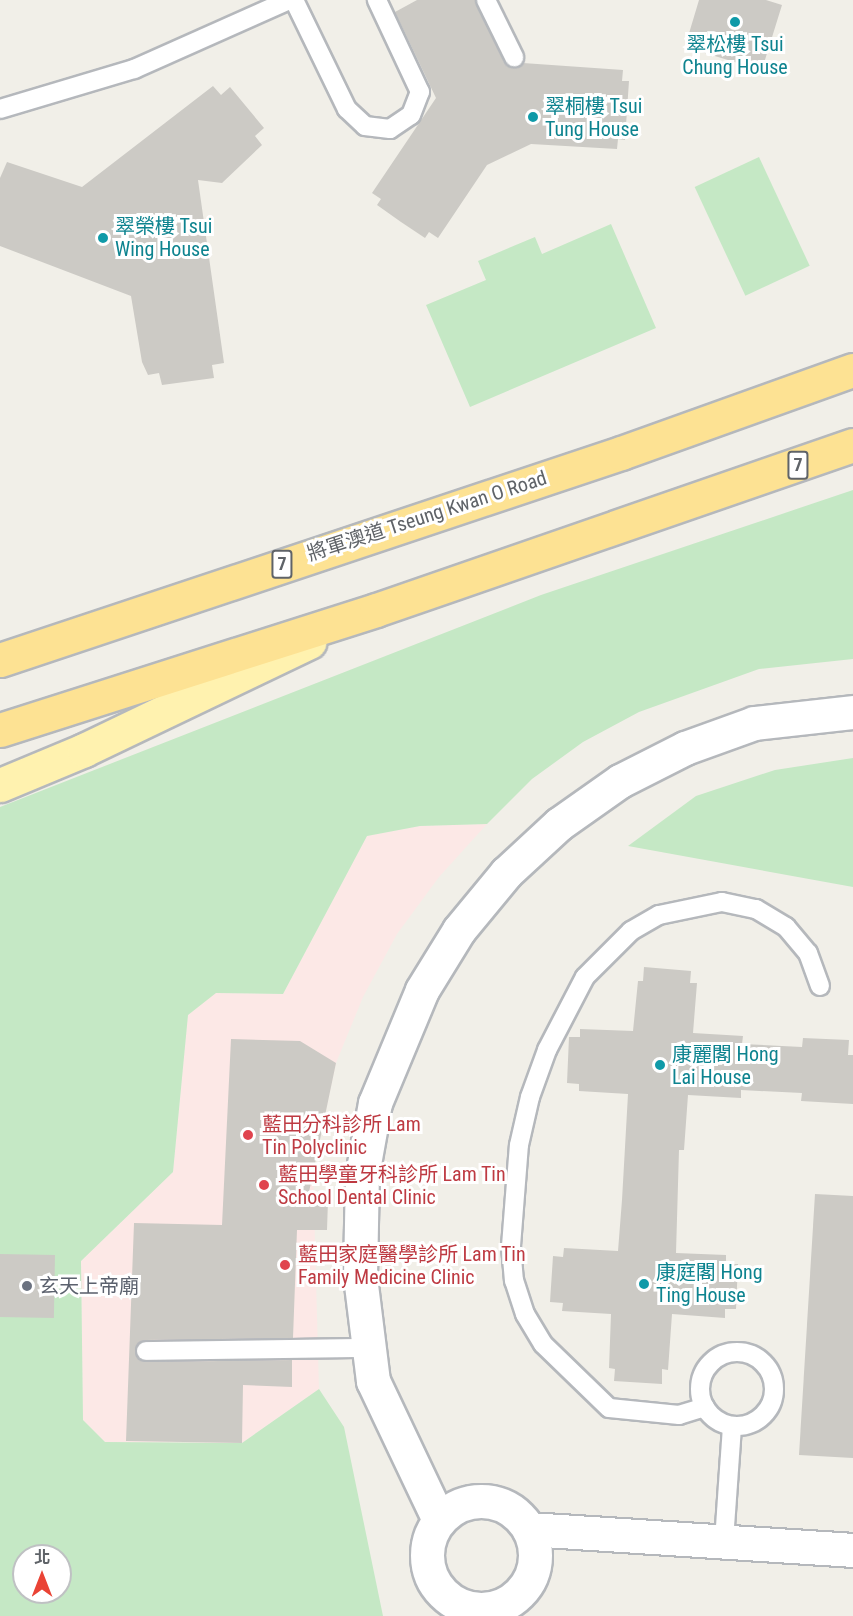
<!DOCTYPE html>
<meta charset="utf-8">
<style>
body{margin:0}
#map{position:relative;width:853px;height:1616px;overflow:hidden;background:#f1efe8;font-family:"Roboto Condensed","Noto Sans TC",sans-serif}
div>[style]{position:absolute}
.medical>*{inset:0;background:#fce8e6}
.green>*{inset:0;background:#c5e8c5;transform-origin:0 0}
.building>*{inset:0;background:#cccac5;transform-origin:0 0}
.roads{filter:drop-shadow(2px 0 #b5b8bc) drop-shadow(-2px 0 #b5b8bc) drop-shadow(0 2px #b5b8bc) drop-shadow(0 -2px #b5b8bc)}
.lane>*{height:18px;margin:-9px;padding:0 9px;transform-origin:9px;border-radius:9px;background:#fff}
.lane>.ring{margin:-9px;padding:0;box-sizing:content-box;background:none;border:18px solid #fff;border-radius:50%}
.secondary>*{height:33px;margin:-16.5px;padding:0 16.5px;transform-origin:16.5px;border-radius:16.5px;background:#fff}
.secondary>.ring{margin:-16.5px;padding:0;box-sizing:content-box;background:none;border:33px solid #fff;border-radius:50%}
.primary>*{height:33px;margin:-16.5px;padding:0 16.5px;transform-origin:16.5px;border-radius:16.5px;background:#fff2af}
.highway>*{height:33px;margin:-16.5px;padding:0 16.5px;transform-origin:16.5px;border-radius:16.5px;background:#fde293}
.dots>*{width:16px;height:16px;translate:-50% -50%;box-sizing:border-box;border:3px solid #fff;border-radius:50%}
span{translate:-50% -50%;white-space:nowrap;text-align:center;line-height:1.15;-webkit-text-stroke:6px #fff;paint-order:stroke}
.shield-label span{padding:2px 4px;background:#fff;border:2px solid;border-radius:4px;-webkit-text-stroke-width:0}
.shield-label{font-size:18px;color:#5f6368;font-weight:700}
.culture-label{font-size:20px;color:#0d838f}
.left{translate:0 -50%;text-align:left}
.street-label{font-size:20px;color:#5f6368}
.health-label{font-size:20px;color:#be3a42}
.worship-label{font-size:20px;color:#5b616d}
.north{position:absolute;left:12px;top:1544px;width:60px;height:60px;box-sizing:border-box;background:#fff;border:2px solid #bfc1c3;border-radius:50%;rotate:0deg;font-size:16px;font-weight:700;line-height:24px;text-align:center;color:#5f6368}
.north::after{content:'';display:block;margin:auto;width:21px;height:27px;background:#ea4335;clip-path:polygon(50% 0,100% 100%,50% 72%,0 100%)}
</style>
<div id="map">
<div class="medical">
<div style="clip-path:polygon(487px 824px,439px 877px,397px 934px,363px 997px,336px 1063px,313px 1170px,319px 1389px,242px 1443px,105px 1442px,83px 1420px,81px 1261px,173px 1172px,188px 1015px,215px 993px,283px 994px,367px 836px,420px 826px)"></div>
</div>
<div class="green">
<div style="left:759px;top:157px;width:120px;height:71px;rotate:65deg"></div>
<div style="clip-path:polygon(611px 224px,656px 328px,470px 407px,426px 305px,486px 280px,478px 261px,535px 237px,542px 254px)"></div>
<div style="clip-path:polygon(evenodd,853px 490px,853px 659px,759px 669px,639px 712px,583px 742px,532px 779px,487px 824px,420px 826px,367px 836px,283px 994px,216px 993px,188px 1015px,173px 1172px,81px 1261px,83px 1420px,105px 1442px,242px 1443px,319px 1389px,344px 1427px,383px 1616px,0 1616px,0 807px,541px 595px,853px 490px,24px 1556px,60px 1556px,60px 1592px,24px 1592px,24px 1556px)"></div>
<div style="clip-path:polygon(853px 758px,853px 887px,628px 846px,696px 796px,775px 770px)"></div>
</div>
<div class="building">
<div style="clip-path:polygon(417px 0,475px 0,504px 62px,513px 68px,523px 63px,623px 70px,622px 81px,629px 81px,625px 140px,618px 139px,617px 149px,531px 144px,487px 165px,438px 238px,429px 232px,425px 238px,401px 222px,377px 205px,381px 199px,372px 193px,436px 98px,395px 12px)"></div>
<div style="clip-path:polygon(699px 0,766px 0,782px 5px,764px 63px,754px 60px,751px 67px,695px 50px,697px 42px,687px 40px)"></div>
<div style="clip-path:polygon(213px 86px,221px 95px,230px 87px,264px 128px,255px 136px,262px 145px,222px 183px,198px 180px,224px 363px,212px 365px,214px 378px,162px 385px,159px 373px,148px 375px,142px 362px,131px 296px,0 246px,0 178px,7px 162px,82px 187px)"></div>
<div style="clip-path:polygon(644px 967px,691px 971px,690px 983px,697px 983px,693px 1033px,743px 1036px,742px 1044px,802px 1047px,803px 1038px,849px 1040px,848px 1055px,853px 1055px,853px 1104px,801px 1101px,802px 1093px,741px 1090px,741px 1098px,688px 1095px,684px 1150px,679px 1150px,676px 1253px,726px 1255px,726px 1264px,738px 1264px,736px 1309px,725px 1309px,725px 1318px,672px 1314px,668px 1370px,662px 1369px,662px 1384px,614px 1381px,615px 1369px,609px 1368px,611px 1314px,562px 1311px,563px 1303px,550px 1302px,553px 1256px,563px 1257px,564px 1248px,618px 1251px,622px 1200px,628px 1094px,579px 1091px,579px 1084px,567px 1083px,569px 1037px,580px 1037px,580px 1029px,633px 1031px,638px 981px,643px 981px)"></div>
<div style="clip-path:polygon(231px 1039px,300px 1041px,336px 1063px,308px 1197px,328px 1200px,327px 1230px,297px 1230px,293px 1338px,146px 1340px,135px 1352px,146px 1362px,292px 1360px,292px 1387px,243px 1385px,242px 1443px,126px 1441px,134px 1223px,222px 1225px)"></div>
<div style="clip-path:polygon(815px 1194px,853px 1196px,853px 1458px,799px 1455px)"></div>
<div style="left:0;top:1254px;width:55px;height:63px;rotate:1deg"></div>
</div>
<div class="roads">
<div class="lane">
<div style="left:294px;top:0;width:121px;rotate:64.1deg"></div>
<div style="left:347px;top:109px;width:25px;rotate:43deg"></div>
<div style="left:365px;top:126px;width:25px;rotate:7deg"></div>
<div style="left:390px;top:129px;width:25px;rotate:-34deg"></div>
<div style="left:411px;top:115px;width:25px;rotate:-69deg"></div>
<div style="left:420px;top:92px;width:102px;rotate:-115.1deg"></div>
<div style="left:486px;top:0;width:64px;rotate:63.8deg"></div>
<div style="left:0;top:109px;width:140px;rotate:-16.6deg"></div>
<div style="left:134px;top:69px;width:170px;rotate:-24deg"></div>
<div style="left:146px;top:1351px;width:220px;rotate:-0.8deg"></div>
<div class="ring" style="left:700px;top:1352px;width:56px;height:56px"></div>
<div style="left:705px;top:1407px;width:27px;rotate:163deg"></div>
<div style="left:679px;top:1415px;width:70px;rotate:-174.3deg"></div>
<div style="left:609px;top:1408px;width:92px;rotate:-135.9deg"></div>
<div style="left:543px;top:1344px;width:35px;rotate:-121deg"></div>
<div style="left:525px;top:1314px;width:35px;rotate:-108deg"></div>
<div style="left:514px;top:1281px;width:35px;rotate:-95deg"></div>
<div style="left:511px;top:1246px;width:101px;rotate:-85.5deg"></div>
<div style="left:519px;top:1145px;width:49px;rotate:-77.1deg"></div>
<div style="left:530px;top:1097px;width:50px;rotate:-70.1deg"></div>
<div style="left:547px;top:1050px;width:82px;rotate:-62.5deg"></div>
<div style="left:585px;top:977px;width:65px;rotate:-45deg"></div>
<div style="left:631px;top:931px;width:32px;rotate:-30deg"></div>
<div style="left:659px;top:915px;width:64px;rotate:-11.7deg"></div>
<div style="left:722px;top:902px;width:35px;rotate:12deg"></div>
<div style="left:756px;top:909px;width:35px;rotate:31deg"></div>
<div style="left:786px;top:927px;width:34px;rotate:50deg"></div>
<div style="left:808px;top:953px;width:35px;rotate:70deg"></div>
<div style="left:724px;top:1541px;width:115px;rotate:-86deg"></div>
</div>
<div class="secondary">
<div class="ring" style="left:427px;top:1501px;width:75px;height:75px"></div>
<div style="left:439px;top:1520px;width:154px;rotate:-115.4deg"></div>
<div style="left:373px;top:1381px;width:106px;rotate:-97.1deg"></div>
<div style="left:360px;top:1276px;width:101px;rotate:-88.9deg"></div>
<div style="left:362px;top:1175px;width:73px;rotate:-79.8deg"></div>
<div style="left:375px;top:1103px;width:122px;rotate:-67.4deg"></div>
<div style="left:422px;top:990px;width:70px;rotate:-58.3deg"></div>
<div style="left:459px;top:930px;width:74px;rotate:-50.5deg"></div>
<div style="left:506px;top:873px;width:72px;rotate:-42.8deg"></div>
<div style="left:559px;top:824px;width:75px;rotate:-35.2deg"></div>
<div style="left:620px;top:781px;width:73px;rotate:-26.9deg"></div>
<div style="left:685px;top:748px;width:73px;rotate:-19.9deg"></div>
<div style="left:754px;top:723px;width:100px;rotate:-6.3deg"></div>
<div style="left:529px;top:1529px;width:325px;rotate:3.7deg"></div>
</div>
<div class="primary">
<div style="left:0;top:785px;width:91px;rotate:-22.6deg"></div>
<div style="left:84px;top:750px;width:250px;rotate:-25.6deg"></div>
</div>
<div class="highway">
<div style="left:0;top:660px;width:655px;rotate:-18.43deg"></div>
<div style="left:621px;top:453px;width:246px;rotate:-19.7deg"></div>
<div style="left:0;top:730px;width:395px;rotate:-17.7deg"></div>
<div style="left:376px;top:610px;width:505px;rotate:-19.08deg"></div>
</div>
</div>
<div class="dots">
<div style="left:735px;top:22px;background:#0f9aa8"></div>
<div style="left:533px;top:117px;background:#0f9aa8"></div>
<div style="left:103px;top:238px;background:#0f9aa8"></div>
<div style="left:660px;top:1065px;background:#0f9aa8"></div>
<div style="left:248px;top:1135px;background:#e0444e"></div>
<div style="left:264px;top:1185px;background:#e0444e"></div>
<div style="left:285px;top:1265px;background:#e0444e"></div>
<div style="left:644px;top:1284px;background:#0f9aa8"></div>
<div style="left:27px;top:1286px;background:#6b7280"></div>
</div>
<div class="shield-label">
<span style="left:798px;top:465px">7</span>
<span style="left:282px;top:564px">7</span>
</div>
<div class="culture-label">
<span style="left:735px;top:56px">翠松樓 Tsui<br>Chung House</span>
<span class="left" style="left:545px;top:118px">翠桐樓 Tsui<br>Tung House</span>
<span class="left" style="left:115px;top:238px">翠榮樓 Tsui<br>Wing House</span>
<span class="left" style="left:672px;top:1066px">康麗閣 Hong<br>Lai House</span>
<span class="left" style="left:656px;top:1284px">康庭閣 Hong<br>Ting House</span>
</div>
<div class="street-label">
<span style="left:427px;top:516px;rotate:-18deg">將軍澳道 Tseung Kwan O Road</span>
</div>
<div class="health-label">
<span class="left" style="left:262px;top:1136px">藍田分科診所 Lam<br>Tin Polyclinic</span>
<span class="left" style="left:278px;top:1186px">藍田學童牙科診所 Lam Tin<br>School Dental Clinic</span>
<span class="left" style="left:298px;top:1266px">藍田家庭醫學診所 Lam Tin<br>Family Medicine Clinic</span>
</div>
<div class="worship-label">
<span class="left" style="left:39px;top:1286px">玄天上帝廟</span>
</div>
<div class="north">北</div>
</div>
